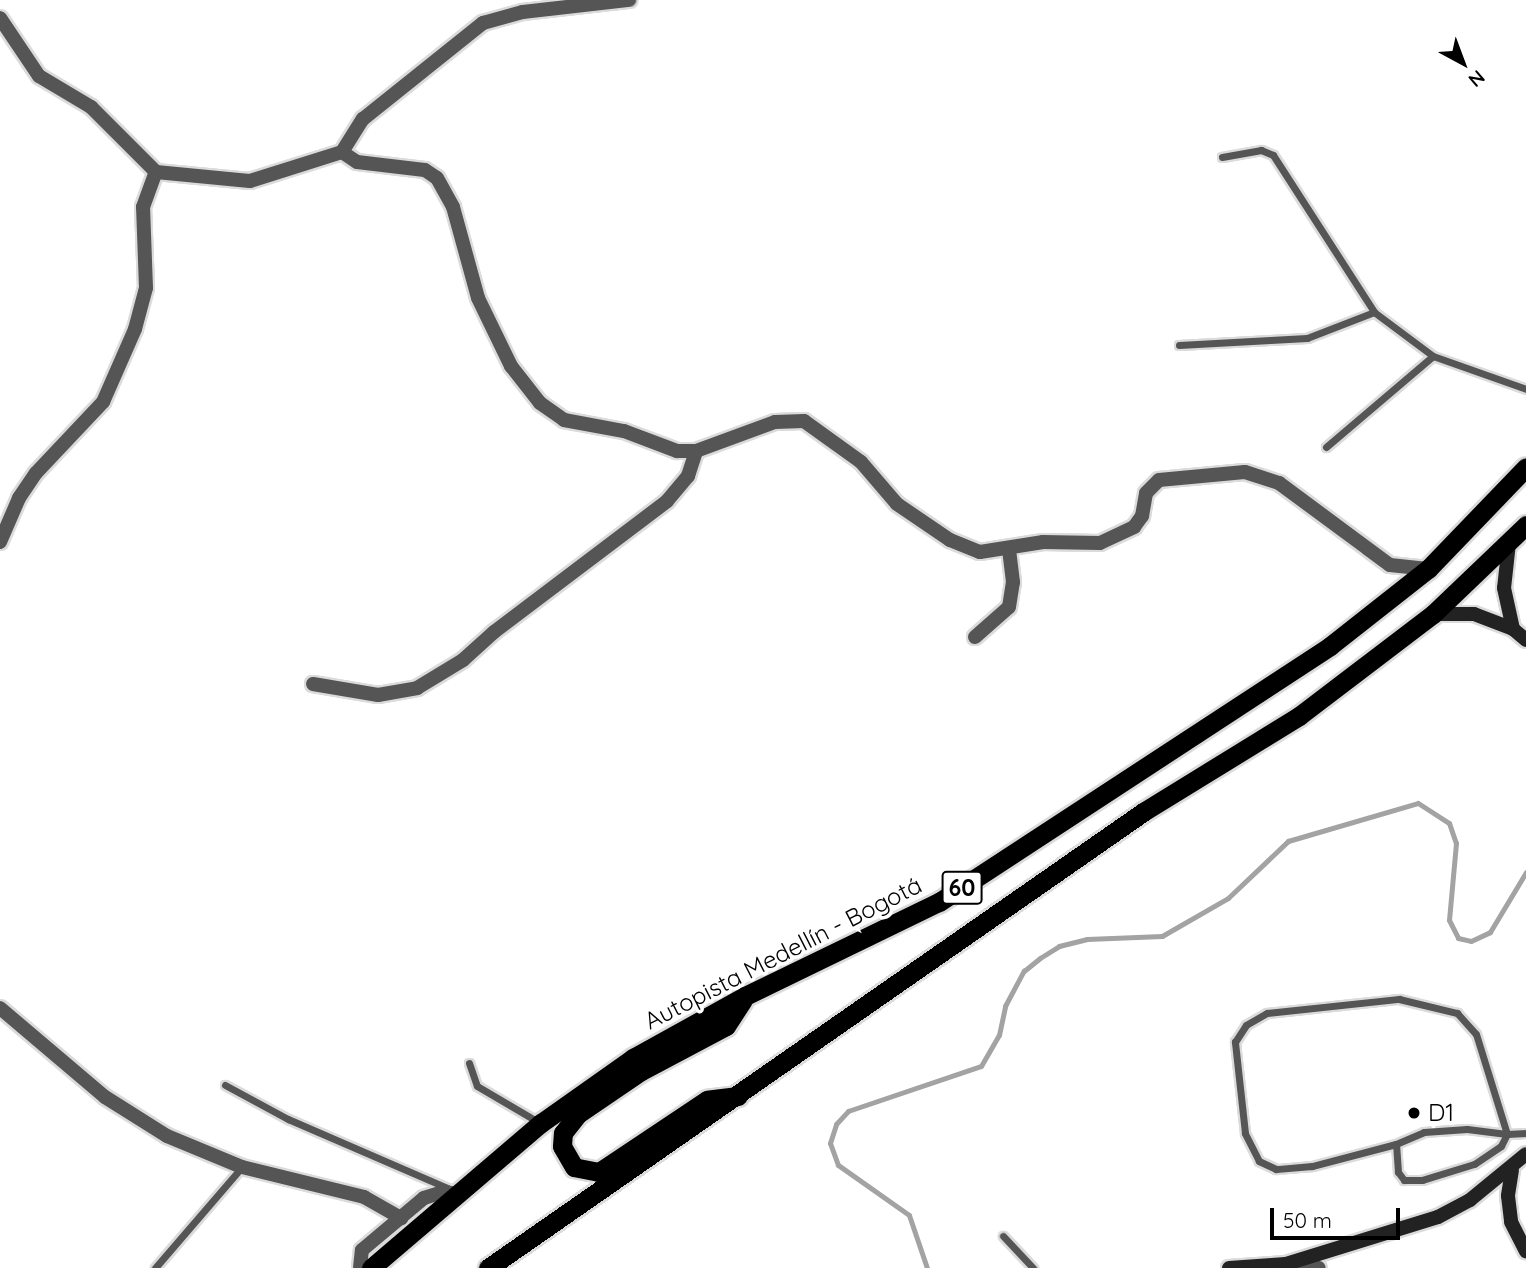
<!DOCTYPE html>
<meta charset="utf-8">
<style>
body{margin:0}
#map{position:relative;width:1526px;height:1268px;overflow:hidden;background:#fff;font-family:Quicksand,sans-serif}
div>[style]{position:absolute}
.stream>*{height:5px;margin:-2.5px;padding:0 2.5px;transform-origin:2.5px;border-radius:2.5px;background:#a3a3a3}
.roads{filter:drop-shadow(2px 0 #dbdbdb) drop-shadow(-2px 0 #dbdbdb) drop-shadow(0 2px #dbdbdb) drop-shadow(0 -2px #dbdbdb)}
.service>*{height:7px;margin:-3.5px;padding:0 3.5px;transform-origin:3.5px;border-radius:3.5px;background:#555}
.minor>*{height:14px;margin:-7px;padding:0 7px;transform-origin:7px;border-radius:7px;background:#555}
.secondary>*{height:14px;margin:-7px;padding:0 7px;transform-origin:7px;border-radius:7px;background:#222}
.trunk>*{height:19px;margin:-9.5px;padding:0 9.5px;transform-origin:9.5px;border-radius:9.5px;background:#000}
.dots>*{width:19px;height:19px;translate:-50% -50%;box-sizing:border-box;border:4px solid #fff;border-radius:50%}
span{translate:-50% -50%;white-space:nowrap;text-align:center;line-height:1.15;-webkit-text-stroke:7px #fff;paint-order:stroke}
.shield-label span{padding:2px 5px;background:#fff;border:2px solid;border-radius:5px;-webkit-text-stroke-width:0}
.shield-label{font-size:23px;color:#000;font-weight:700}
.street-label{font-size:24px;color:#000}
.poi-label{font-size:24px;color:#000}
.left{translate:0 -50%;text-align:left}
.north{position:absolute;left:1428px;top:28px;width:70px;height:70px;-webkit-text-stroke:5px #fff;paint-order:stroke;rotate:139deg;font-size:19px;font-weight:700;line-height:28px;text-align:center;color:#000}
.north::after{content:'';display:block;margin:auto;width:24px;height:32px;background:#000;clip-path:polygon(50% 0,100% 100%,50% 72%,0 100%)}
.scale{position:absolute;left:1270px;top:1208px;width:130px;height:32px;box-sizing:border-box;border:4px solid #000;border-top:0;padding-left:9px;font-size:21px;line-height:24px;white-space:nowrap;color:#000;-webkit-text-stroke:5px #fff;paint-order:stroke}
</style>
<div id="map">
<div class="stream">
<div style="left:927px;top:1268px;width:56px;rotate:-108.8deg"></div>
<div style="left:909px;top:1215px;width:87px;rotate:-144.8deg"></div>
<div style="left:838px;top:1165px;width:23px;rotate:-110deg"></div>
<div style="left:830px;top:1143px;width:20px;rotate:-72deg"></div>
<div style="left:836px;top:1124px;width:18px;rotate:-47deg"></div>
<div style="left:848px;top:1111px;width:140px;rotate:-18.7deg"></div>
<div style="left:981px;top:1066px;width:36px;rotate:-60deg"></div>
<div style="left:999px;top:1035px;width:30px;rotate:-78deg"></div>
<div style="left:1005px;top:1006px;width:40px;rotate:-62deg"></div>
<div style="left:1024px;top:971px;width:21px;rotate:-39deg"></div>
<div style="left:1040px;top:958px;width:22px;rotate:-32deg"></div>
<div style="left:1059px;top:946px;width:29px;rotate:-14deg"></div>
<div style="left:1087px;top:939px;width:75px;rotate:-2.3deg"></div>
<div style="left:1162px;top:936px;width:76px;rotate:-29.9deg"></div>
<div style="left:1228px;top:898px;width:83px;rotate:-43.5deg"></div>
<div style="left:1288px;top:841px;width:135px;rotate:-16.3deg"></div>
<div style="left:1418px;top:803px;width:37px;rotate:33deg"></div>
<div style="left:1449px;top:823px;width:21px;rotate:71deg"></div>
<div style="left:1456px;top:843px;width:77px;rotate:95.2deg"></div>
<div style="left:1449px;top:920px;width:20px;rotate:63deg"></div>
<div style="left:1458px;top:938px;width:13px;rotate:13deg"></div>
<div style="left:1471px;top:941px;width:21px;rotate:-25deg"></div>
<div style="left:1490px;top:932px;width:70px;rotate:-59deg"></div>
</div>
<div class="roads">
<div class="service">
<div style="left:1222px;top:157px;width:40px;rotate:-10deg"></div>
<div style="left:1261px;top:150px;width:13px;rotate:23deg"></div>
<div style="left:1273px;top:155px;width:187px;rotate:57.2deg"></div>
<div style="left:1374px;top:312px;width:74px;rotate:36.7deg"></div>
<div style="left:1433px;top:356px;width:99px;rotate:19.5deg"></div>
<div style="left:1179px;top:345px;width:128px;rotate:-3.1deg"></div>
<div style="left:1307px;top:338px;width:72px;rotate:-21.2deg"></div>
<div style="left:1326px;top:447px;width:140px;rotate:-40.4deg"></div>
<div style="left:469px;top:1063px;width:24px;rotate:71deg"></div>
<div style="left:477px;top:1086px;width:73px;rotate:30.4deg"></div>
<div style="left:225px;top:1085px;width:72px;rotate:28.4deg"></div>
<div style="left:288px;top:1119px;width:176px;rotate:23.4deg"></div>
<div style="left:1467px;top:1129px;width:40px;rotate:7.1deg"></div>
<div style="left:1507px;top:1134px;width:13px;rotate:117deg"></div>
<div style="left:1501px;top:1146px;width:32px;rotate:146deg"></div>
<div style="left:1474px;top:1164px;width:54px;rotate:162.9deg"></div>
<div style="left:1422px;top:1180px;width:18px;rotate:180deg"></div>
<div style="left:1404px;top:1180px;width:10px;rotate:-127deg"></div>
<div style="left:1398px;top:1172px;width:28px;rotate:-94deg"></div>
<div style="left:1396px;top:1144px;width:30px;rotate:-23deg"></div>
<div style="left:1424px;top:1132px;width:43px;rotate:-4deg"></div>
<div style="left:1396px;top:1144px;width:87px;rotate:165.3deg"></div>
<div style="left:1312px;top:1166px;width:36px;rotate:175deg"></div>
<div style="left:1276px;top:1169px;width:19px;rotate:-155deg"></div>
<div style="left:1259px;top:1161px;width:31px;rotate:-117deg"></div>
<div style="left:1245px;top:1133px;width:92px;rotate:-96.3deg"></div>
<div style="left:1235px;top:1042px;width:20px;rotate:-57deg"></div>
<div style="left:1246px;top:1025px;width:24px;rotate:-30deg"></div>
<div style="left:1267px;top:1013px;width:133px;rotate:-6.1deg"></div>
<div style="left:1399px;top:999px;width:60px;rotate:13.6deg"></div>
<div style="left:1457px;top:1013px;width:28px;rotate:48deg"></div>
<div style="left:1476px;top:1034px;width:105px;rotate:72.8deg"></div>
<div style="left:1507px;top:1134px;width:19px;rotate:-3deg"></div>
<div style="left:1003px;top:1236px;width:44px;rotate:46.8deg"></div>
<div style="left:155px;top:1268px;width:133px;rotate:-49.3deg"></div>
</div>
<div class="minor">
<div style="left:0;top:18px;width:70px;rotate:56.1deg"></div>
<div style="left:39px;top:76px;width:61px;rotate:30.8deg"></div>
<div style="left:91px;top:107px;width:92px;rotate:45deg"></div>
<div style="left:156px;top:172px;width:94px;rotate:5.5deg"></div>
<div style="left:250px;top:181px;width:96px;rotate:-17.5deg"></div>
<div style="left:342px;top:152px;width:39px;rotate:-58deg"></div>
<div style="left:363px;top:119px;width:154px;rotate:-38.7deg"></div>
<div style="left:483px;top:23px;width:41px;rotate:-15.4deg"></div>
<div style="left:523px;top:12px;width:107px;rotate:-6.5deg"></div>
<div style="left:342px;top:152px;width:18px;rotate:34deg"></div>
<div style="left:357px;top:162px;width:68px;rotate:6.7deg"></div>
<div style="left:425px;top:170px;width:14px;rotate:34deg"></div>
<div style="left:437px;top:178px;width:33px;rotate:61deg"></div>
<div style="left:453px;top:207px;width:94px;rotate:74.6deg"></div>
<div style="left:478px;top:298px;width:76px;rotate:64.1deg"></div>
<div style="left:511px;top:366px;width:47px;rotate:51.9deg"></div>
<div style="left:540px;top:403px;width:29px;rotate:35deg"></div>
<div style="left:564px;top:420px;width:61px;rotate:10.4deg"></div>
<div style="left:624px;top:431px;width:57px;rotate:20.7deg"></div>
<div style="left:677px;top:451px;width:19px"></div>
<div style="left:696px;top:451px;width:84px;rotate:-20.2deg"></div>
<div style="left:775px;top:422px;width:29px;rotate:-2deg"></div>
<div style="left:804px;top:421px;width:70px;rotate:35.7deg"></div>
<div style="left:861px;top:462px;width:55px;rotate:49.4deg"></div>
<div style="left:897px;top:504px;width:64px;rotate:34.2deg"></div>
<div style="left:950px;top:540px;width:32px;rotate:22deg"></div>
<div style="left:980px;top:552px;width:64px;rotate:-9deg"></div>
<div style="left:1043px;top:542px;width:57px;rotate:1deg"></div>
<div style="left:1100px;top:543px;width:38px;rotate:-25deg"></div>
<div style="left:1134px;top:527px;width:14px;rotate:-54deg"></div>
<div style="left:1142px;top:516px;width:23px;rotate:-80deg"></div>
<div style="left:1146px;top:493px;width:18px;rotate:-45deg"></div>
<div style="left:1159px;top:480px;width:86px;rotate:-5.3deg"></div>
<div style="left:1245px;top:472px;width:36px;rotate:18deg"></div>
<div style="left:1279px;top:483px;width:138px;rotate:36.5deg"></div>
<div style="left:1390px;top:565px;width:38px;rotate:6deg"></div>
<div style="left:0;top:542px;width:48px;rotate:-66.6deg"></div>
<div style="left:19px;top:498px;width:30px;rotate:-56deg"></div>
<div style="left:36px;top:473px;width:98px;rotate:-46.7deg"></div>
<div style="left:103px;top:402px;width:80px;rotate:-66.3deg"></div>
<div style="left:135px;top:329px;width:42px;rotate:-75deg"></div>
<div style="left:146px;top:288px;width:81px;rotate:-92.1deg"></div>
<div style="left:143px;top:207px;width:37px;rotate:-70deg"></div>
<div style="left:975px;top:637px;width:45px;rotate:-41.4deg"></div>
<div style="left:1009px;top:607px;width:25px;rotate:-81deg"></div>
<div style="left:1013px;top:582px;width:33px;rotate:-97deg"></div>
<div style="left:313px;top:684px;width:66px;rotate:9.6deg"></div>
<div style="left:378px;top:695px;width:40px;rotate:-10deg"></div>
<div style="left:417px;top:688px;width:54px;rotate:-31.3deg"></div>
<div style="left:463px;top:660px;width:42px;rotate:-42.1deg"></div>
<div style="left:494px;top:632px;width:217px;rotate:-37.1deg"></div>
<div style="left:667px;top:501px;width:33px;rotate:-50deg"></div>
<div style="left:688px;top:476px;width:26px;rotate:-72deg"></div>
<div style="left:0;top:1008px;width:138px;rotate:40.3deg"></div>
<div style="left:105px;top:1097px;width:73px;rotate:32.2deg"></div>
<div style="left:167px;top:1136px;width:81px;rotate:22.5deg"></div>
<div style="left:242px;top:1167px;width:126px;rotate:13.8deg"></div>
<div style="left:364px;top:1197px;width:43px;rotate:29.6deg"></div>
<div style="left:1286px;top:1264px;width:33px;rotate:7deg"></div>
<div style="left:360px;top:1268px;width:18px;rotate:-84deg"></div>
<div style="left:362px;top:1250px;width:81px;rotate:-40deg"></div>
<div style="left:424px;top:1198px;width:20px;rotate:-18deg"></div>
<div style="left:443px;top:1192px;width:16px;rotate:7deg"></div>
</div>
<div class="secondary">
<div style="left:1509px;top:543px;width:45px;rotate:96.3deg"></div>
<div style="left:1504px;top:588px;width:42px;rotate:77.6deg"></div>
<div style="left:1433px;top:614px;width:41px"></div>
<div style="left:1474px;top:614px;width:42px;rotate:21deg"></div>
<div style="left:1513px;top:629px;width:17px;rotate:40deg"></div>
<div style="left:1512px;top:1170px;width:26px;rotate:99deg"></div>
<div style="left:1508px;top:1196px;width:26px;rotate:83deg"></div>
<div style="left:1511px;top:1222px;width:33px;rotate:63deg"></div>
<div style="left:1229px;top:1268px;width:57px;rotate:-4deg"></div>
<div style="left:1286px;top:1264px;width:159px;rotate:-17.2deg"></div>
<div style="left:1438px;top:1217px;width:36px;rotate:-28deg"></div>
<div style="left:1470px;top:1200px;width:72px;rotate:-39.4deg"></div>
</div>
<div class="trunk">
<div style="left:738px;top:1096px;width:31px;rotate:173deg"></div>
<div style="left:707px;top:1100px;width:130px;rotate:146.3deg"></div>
<div style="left:599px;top:1172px;width:25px;rotate:-169deg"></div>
<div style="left:574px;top:1167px;width:24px;rotate:-120deg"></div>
<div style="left:562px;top:1146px;width:13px;rotate:-86deg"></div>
<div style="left:563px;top:1133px;width:24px;rotate:-52deg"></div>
<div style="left:578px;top:1114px;width:76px;rotate:-34.3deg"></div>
<div style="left:641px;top:1071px;width:96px;rotate:-27.9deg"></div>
<div style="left:726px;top:1026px;width:31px;rotate:-57deg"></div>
<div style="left:371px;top:1268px;width:223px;rotate:-40.5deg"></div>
<div style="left:541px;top:1123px;width:113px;rotate:-35.2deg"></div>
<div style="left:633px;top:1058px;width:128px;rotate:-29deg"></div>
<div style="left:745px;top:996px;width:216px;rotate:-25.9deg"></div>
<div style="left:939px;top:902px;width:467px;rotate:-33.2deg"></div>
<div style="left:1330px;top:646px;width:125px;rotate:-38.2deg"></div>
<div style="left:1428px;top:569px;width:141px;rotate:-46.1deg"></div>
<div style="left:488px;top:1268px;width:798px;rotate:-34.84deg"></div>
<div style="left:1143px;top:812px;width:183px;rotate:-31.6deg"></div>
<div style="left:1299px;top:716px;width:168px;rotate:-37.3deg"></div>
<div style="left:1433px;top:614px;width:129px;rotate:-43.7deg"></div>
</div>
</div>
<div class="dots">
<div style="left:1414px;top:1113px;background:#000"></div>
</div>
<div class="shield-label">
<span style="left:962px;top:888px">60</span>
</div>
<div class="street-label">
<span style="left:783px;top:953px;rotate:-27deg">Autopista Medellín - Bogotá</span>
</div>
<div class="poi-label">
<span class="left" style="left:1428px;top:1113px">D1</span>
</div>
<div class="north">N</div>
<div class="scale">50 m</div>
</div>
